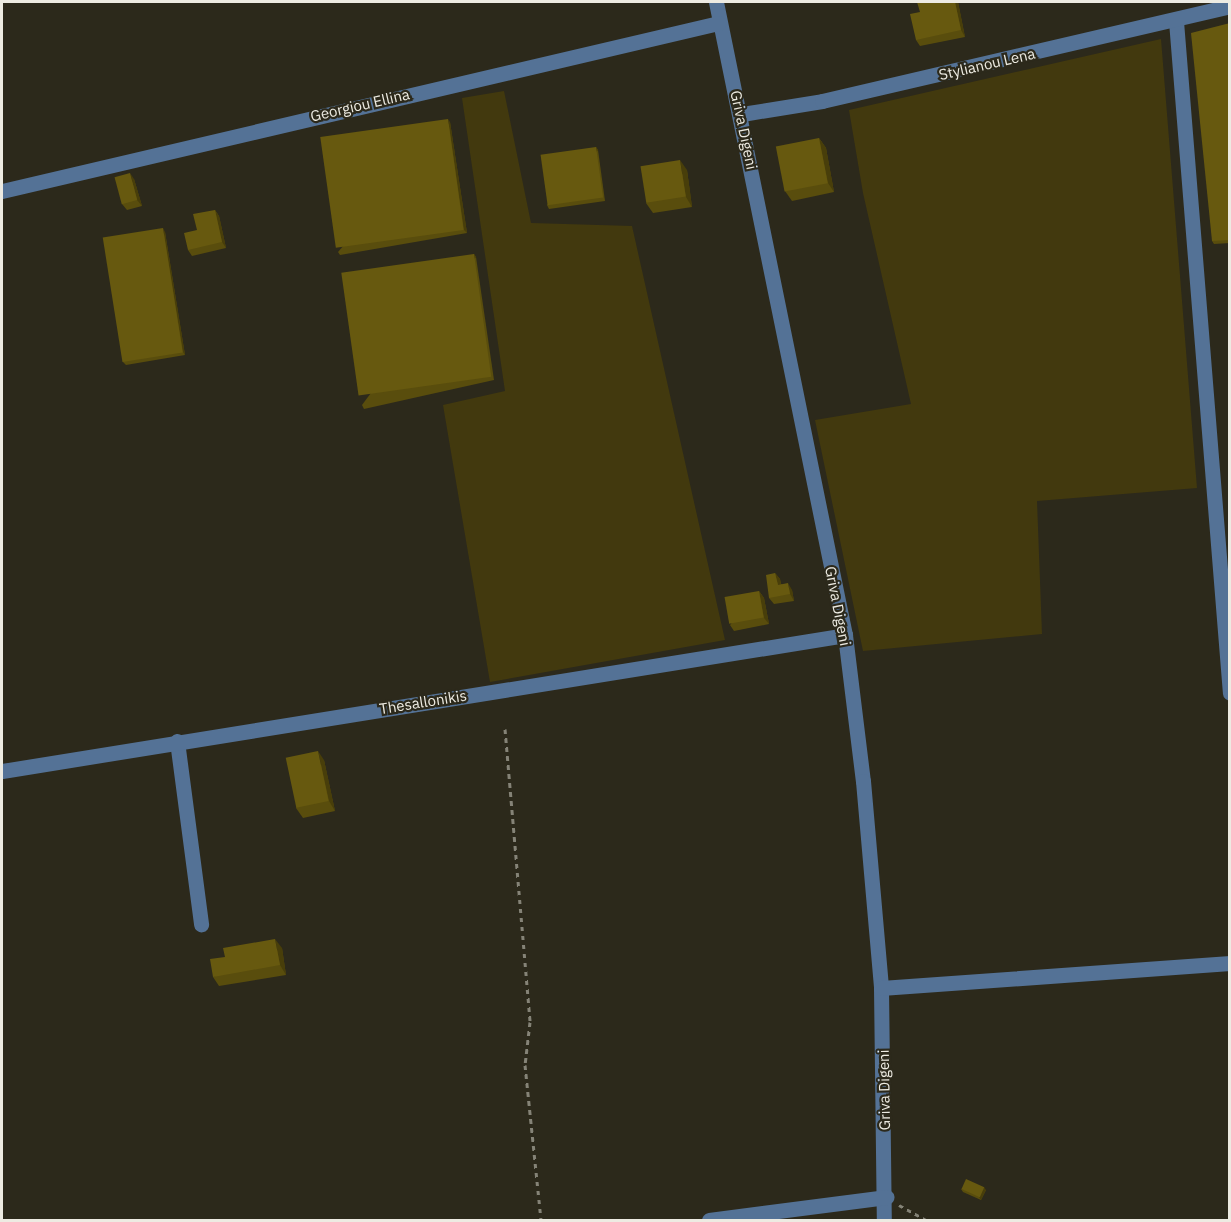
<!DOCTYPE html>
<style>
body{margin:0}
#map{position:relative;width:1231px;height:1222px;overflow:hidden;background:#2c291b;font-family:"IBM Plex Sans",sans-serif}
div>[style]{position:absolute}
.green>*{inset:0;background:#42390e}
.path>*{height:3px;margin-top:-1.5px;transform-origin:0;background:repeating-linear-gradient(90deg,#858377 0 4.5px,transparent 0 9px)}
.minor>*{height:15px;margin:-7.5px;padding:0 7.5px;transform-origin:7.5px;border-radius:7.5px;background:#547296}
.wall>*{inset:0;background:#594d0d}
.shaded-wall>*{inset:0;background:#483e0a;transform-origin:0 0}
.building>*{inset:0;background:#67590f;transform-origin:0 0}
span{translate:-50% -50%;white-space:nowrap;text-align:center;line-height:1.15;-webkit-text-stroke:4.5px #2c291b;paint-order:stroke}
.street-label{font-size:15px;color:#edebe2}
.frame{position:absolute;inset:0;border:3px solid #edebe2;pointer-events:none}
</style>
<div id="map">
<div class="green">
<div style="clip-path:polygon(1161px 39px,1197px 488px,1037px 501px,1042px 634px,863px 651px,815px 420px,911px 404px,863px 193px,849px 110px)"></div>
<div style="clip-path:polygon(504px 91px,531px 223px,632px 226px,725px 640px,490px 682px,443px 405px,505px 391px,462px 98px)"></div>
</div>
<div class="path">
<div style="left:505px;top:729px;width:294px;rotate:85.1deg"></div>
<div style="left:530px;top:1022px;width:43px;rotate:96.6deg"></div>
<div style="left:525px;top:1065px;width:156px;rotate:84.1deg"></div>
<div style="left:899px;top:1205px;width:31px;rotate:29deg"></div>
</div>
<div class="minor">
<div style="left:716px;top:2px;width:646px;rotate:78.48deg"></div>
<div style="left:845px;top:635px;width:147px;rotate:83deg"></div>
<div style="left:863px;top:781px;width:208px;rotate:85deg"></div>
<div style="left:881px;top:988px;width:232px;rotate:89.3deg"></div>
<div style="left:1176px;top:21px;width:674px;rotate:85.41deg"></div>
<div style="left:742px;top:114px;width:81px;rotate:-9.2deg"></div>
<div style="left:822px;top:101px;width:419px;rotate:-13.1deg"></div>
<div style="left:2px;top:191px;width:736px;rotate:-13.19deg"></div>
<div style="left:177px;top:741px;width:185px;rotate:82.5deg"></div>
<div style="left:2px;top:771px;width:854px;rotate:-9.16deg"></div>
<div style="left:881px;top:988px;width:350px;rotate:-4.1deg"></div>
<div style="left:709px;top:1220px;width:179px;rotate:-7.4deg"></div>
</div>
<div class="wall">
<div style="clip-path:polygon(958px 2px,965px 37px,920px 46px,916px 40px,920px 12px)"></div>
<div style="clip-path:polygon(1230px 23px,1230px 243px,1214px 244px,1212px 241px)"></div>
<div style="clip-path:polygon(450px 122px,467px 233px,340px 255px,338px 252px)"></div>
<div style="clip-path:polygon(819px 138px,826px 148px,834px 192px,792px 201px,785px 191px)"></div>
<div style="clip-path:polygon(596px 147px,598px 150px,605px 201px,549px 209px,547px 205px)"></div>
<div style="clip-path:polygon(687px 170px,692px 207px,653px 213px,646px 203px)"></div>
<div style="clip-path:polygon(134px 179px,142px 206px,127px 210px,122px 204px)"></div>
<div style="clip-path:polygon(215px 210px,219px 216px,226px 248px,192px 256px,188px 250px,197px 230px)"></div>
<div style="clip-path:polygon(165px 232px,185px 355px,126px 365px,123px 362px)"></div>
<div style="clip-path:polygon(474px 254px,476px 257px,494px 380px,364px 409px,362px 405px)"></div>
<div style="clip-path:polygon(775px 573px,780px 579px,781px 584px,792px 590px,794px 601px,774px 604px,769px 598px)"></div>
<div style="clip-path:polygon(759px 591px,764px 598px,769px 624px,734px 631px,730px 625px)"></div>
<div style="clip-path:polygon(324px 760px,335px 811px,303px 818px,296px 808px)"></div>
<div style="clip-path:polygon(282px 948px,286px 975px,219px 986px,213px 977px)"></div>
<div style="clip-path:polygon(961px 1189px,986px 1190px,981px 1200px,963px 1192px)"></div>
</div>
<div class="shaded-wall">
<div style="clip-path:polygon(955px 2px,958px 2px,965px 37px,961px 30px)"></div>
<div style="clip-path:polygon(448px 119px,450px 122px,467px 233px,464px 230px)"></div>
<div style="clip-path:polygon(819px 138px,826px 148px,834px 192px,828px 183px)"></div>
<div style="left:596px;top:147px;width:4px;height:51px;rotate:56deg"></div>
<div style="clip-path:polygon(680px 160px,687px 170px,692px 207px,686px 197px)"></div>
<div style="clip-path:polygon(130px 173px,134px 179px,142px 206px,137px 200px)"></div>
<div style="clip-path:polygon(215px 210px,219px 216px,226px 248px,222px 242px)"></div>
<div style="clip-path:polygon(163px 228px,165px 232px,185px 355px,183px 352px)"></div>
<div style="left:474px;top:254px;width:4px;height:124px;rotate:56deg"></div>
<div style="clip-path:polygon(775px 573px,780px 579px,782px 591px,778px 585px)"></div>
<div style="clip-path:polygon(788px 583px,792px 590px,794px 601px,790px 594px)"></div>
<div style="clip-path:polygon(759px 591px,764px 598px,769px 624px,764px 618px)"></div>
<div style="clip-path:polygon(318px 751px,324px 760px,335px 811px,329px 801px)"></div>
<div style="clip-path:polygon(275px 939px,282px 948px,286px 975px,280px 965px)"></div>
<div style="clip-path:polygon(984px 1187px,986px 1190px,981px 1200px,979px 1197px)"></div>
</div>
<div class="building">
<div style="clip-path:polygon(917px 2px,955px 2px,961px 30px,916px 40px,910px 14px,920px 12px)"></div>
<div style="clip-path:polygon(1230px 23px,1230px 240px,1212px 241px,1191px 33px)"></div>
<div style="left:448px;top:119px;width:112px;height:129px;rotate:82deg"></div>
<div style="left:819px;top:138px;width:46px;height:44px;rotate:79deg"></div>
<div style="left:596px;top:147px;width:51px;height:56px;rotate:82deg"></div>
<div style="left:680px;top:160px;width:37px;height:40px;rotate:81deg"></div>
<div style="left:130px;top:173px;width:28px;height:16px;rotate:75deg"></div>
<div style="clip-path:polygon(215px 210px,222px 242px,188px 250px,184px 233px,197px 230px,193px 214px)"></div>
<div style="left:163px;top:228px;width:126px;height:61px;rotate:81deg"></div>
<div style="left:474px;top:254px;width:124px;height:134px;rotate:82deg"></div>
<div style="clip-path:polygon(775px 573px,778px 585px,788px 583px,790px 594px,769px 598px,766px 575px)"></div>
<div style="left:759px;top:591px;width:27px;height:35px;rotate:80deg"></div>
<div style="left:318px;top:751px;width:51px;height:33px;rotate:78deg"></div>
<div style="clip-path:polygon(275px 939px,280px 965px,213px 977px,210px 959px,225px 957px,223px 948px)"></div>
<div style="left:966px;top:1179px;width:20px;height:11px;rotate:24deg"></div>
</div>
<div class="street-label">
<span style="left:987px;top:64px;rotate:-13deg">Stylianou Lena</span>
<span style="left:360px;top:105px;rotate:-13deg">Georgiou Ellina</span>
<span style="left:744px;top:130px;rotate:78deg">Griva Digeni</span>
<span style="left:838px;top:606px;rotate:79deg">Griva Digeni</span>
<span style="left:423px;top:702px;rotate:-9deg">Thesallonikis</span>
<span style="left:884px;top:1090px;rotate:-91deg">Griva Digeni</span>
</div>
<div class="frame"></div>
</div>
